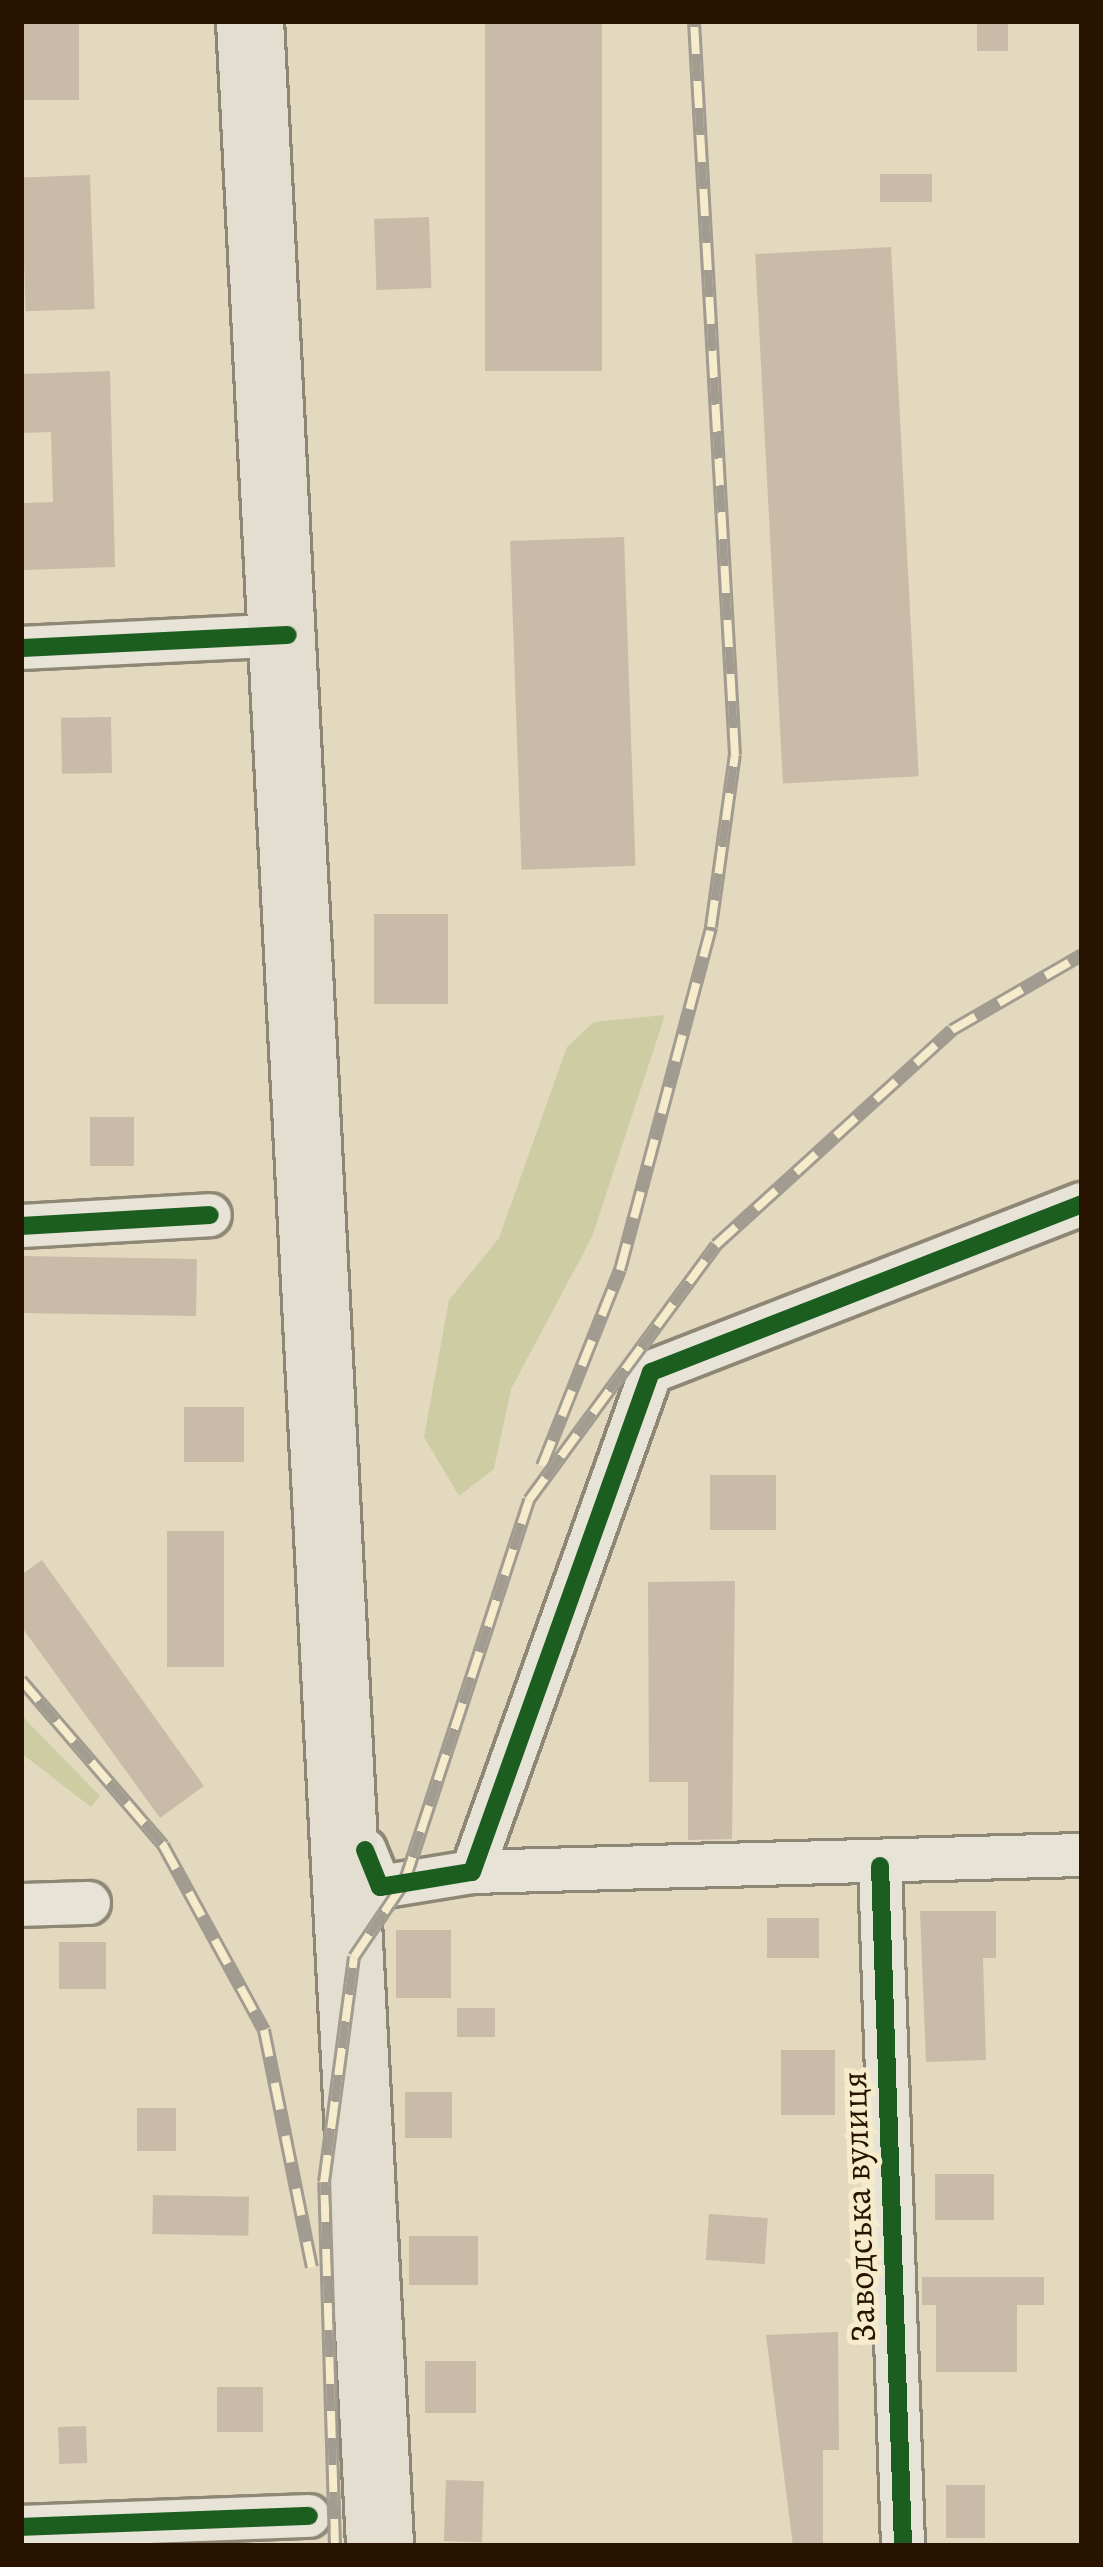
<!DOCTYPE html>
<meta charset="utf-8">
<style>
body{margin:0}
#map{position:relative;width:1103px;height:2567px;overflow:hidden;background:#e2d9bf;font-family:Alegreya,serif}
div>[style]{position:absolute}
.green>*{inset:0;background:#cdcca2}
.building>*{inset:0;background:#cabba9;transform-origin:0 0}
.roads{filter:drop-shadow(3px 0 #8f8776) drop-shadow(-3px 0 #8f8776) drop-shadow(0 3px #8f8776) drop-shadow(0 -3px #8f8776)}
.minor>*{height:42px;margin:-21px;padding:0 21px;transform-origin:21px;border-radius:21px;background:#e7e3d6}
.primary>*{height:66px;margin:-33px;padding:0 33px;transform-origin:33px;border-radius:33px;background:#e3decf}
.rail>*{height:14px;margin-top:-7px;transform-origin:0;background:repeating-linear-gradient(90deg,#f6eccc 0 27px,#a19c8f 0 54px);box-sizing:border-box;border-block:3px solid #a19c8f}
.cycleway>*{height:18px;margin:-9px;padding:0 9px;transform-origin:9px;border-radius:9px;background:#1b5e20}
span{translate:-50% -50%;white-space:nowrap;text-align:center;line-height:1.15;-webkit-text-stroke:10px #f6eccc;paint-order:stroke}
.street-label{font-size:36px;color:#271300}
.frame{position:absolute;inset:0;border:24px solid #271300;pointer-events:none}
</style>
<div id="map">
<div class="green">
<div style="clip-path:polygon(665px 1015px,592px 1237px,511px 1389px,494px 1469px,459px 1496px,424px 1437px,449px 1300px,499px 1238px,567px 1047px,594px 1022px)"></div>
<div style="clip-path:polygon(21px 1715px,100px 1796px,91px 1807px,21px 1753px)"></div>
</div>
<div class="building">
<div style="left:21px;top:21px;width:58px;height:79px"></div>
<div style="left:485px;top:21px;width:117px;height:350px"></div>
<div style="left:977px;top:21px;width:31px;height:30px"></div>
<div style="left:880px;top:174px;width:52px;height:28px"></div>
<div style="left:90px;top:175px;width:134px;height:69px;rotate:88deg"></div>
<div style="left:429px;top:217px;width:71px;height:55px;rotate:88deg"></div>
<div style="left:891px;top:247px;width:530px;height:136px;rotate:87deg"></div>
<div style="clip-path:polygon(110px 371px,115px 567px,24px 570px,23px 503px,53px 502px,51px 432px,21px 433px,21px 374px)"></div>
<div style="left:624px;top:537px;width:329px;height:114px;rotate:88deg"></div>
<div style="left:111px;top:717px;width:56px;height:50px;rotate:89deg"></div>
<div style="left:374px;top:914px;width:74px;height:90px"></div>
<div style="left:90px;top:1117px;width:44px;height:49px"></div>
<div style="left:21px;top:1256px;width:176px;height:57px;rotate:1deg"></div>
<div style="left:184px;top:1407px;width:60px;height:55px"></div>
<div style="left:710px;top:1475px;width:66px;height:55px"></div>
<div style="left:167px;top:1531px;width:57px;height:136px"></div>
<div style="clip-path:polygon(42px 1560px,204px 1786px,160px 1818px,21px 1626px,21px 1575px)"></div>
<div style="clip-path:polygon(735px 1581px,732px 1839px,688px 1840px,688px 1782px,649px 1782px,648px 1582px)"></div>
<div style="clip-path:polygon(920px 1911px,996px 1911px,996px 1958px,983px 1958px,986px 2060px,926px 2062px)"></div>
<div style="left:767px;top:1918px;width:52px;height:40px"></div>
<div style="left:396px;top:1930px;width:55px;height:68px"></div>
<div style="left:59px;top:1942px;width:47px;height:47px"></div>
<div style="left:457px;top:2008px;width:38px;height:29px"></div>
<div style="left:781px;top:2050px;width:54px;height:65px"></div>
<div style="left:405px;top:2092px;width:47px;height:46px"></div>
<div style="left:137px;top:2108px;width:39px;height:43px"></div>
<div style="left:935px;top:2174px;width:59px;height:46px"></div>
<div style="left:153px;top:2195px;width:96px;height:39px;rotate:1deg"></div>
<div style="left:709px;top:2214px;width:59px;height:46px;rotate:4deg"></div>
<div style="left:409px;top:2236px;width:69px;height:49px"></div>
<div style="clip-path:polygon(922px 2277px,1044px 2277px,1044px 2305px,1017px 2305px,1017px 2372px,936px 2372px,936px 2305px,922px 2305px)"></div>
<div style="clip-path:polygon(838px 2332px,839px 2450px,823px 2450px,823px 2546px,793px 2546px,766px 2335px)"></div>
<div style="left:425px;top:2361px;width:51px;height:52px"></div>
<div style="left:217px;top:2387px;width:46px;height:45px"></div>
<div style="left:86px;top:2426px;width:37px;height:28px;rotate:88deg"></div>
<div style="left:446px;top:2480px;width:38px;height:61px;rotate:2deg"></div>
<div style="left:946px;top:2485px;width:39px;height:53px"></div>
</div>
<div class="roads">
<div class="minor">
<div style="left:21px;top:648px;width:267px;rotate:-2.8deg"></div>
<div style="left:21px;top:1226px;width:189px;rotate:-3.3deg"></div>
<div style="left:365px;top:1850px;width:40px;rotate:68deg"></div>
<div style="left:380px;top:1887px;width:93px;rotate:-9.3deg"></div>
<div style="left:472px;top:1872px;width:531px;rotate:-70.3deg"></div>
<div style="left:651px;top:1372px;width:463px;rotate:-21.3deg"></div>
<div style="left:880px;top:1866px;width:680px;rotate:88.06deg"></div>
<div style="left:472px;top:1872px;width:610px;rotate:-1.6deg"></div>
<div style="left:21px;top:1905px;width:68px;rotate:-1.7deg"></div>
<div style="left:21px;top:2527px;width:288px;rotate:-2.2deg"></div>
</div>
<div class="primary">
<div style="left:250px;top:21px;width:2528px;rotate:87.05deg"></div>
</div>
</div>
<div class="rail">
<div style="left:542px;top:1466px;width:211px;rotate:-68.3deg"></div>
<div style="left:620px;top:1270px;width:355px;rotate:-75.1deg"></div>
<div style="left:711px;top:927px;width:174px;rotate:-82.1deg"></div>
<div style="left:735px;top:755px;width:735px;rotate:-93.2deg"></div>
<div style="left:21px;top:1680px;width:218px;rotate:49.3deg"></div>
<div style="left:163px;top:1845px;width:211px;rotate:61.4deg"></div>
<div style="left:264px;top:2030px;width:242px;rotate:78.6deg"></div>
<div style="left:335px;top:2546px;width:364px;rotate:-91.7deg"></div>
<div style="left:324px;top:2182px;width:227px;rotate:-82.4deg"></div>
<div style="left:354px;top:1957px;width:89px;rotate:-56deg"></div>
<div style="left:404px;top:1883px;width:403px;rotate:-71.9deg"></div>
<div style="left:529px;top:1500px;width:316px;rotate:-53.7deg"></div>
<div style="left:716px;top:1245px;width:319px;rotate:-42.3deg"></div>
<div style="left:952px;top:1030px;width:150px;rotate:-30deg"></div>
</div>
<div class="cycleway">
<div style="left:21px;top:648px;width:267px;rotate:-2.8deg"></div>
<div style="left:21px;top:1226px;width:189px;rotate:-3.3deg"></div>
<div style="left:365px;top:1850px;width:40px;rotate:68deg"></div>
<div style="left:380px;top:1887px;width:93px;rotate:-9.3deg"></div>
<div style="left:472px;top:1872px;width:531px;rotate:-70.3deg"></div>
<div style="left:651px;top:1372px;width:463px;rotate:-21.3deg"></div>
<div style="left:880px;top:1866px;width:680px;rotate:88.06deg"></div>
<div style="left:21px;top:2527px;width:288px;rotate:-2.2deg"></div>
</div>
<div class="street-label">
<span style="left:858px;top:2207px;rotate:-92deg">Заводська вулиця</span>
</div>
<div class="frame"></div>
</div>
